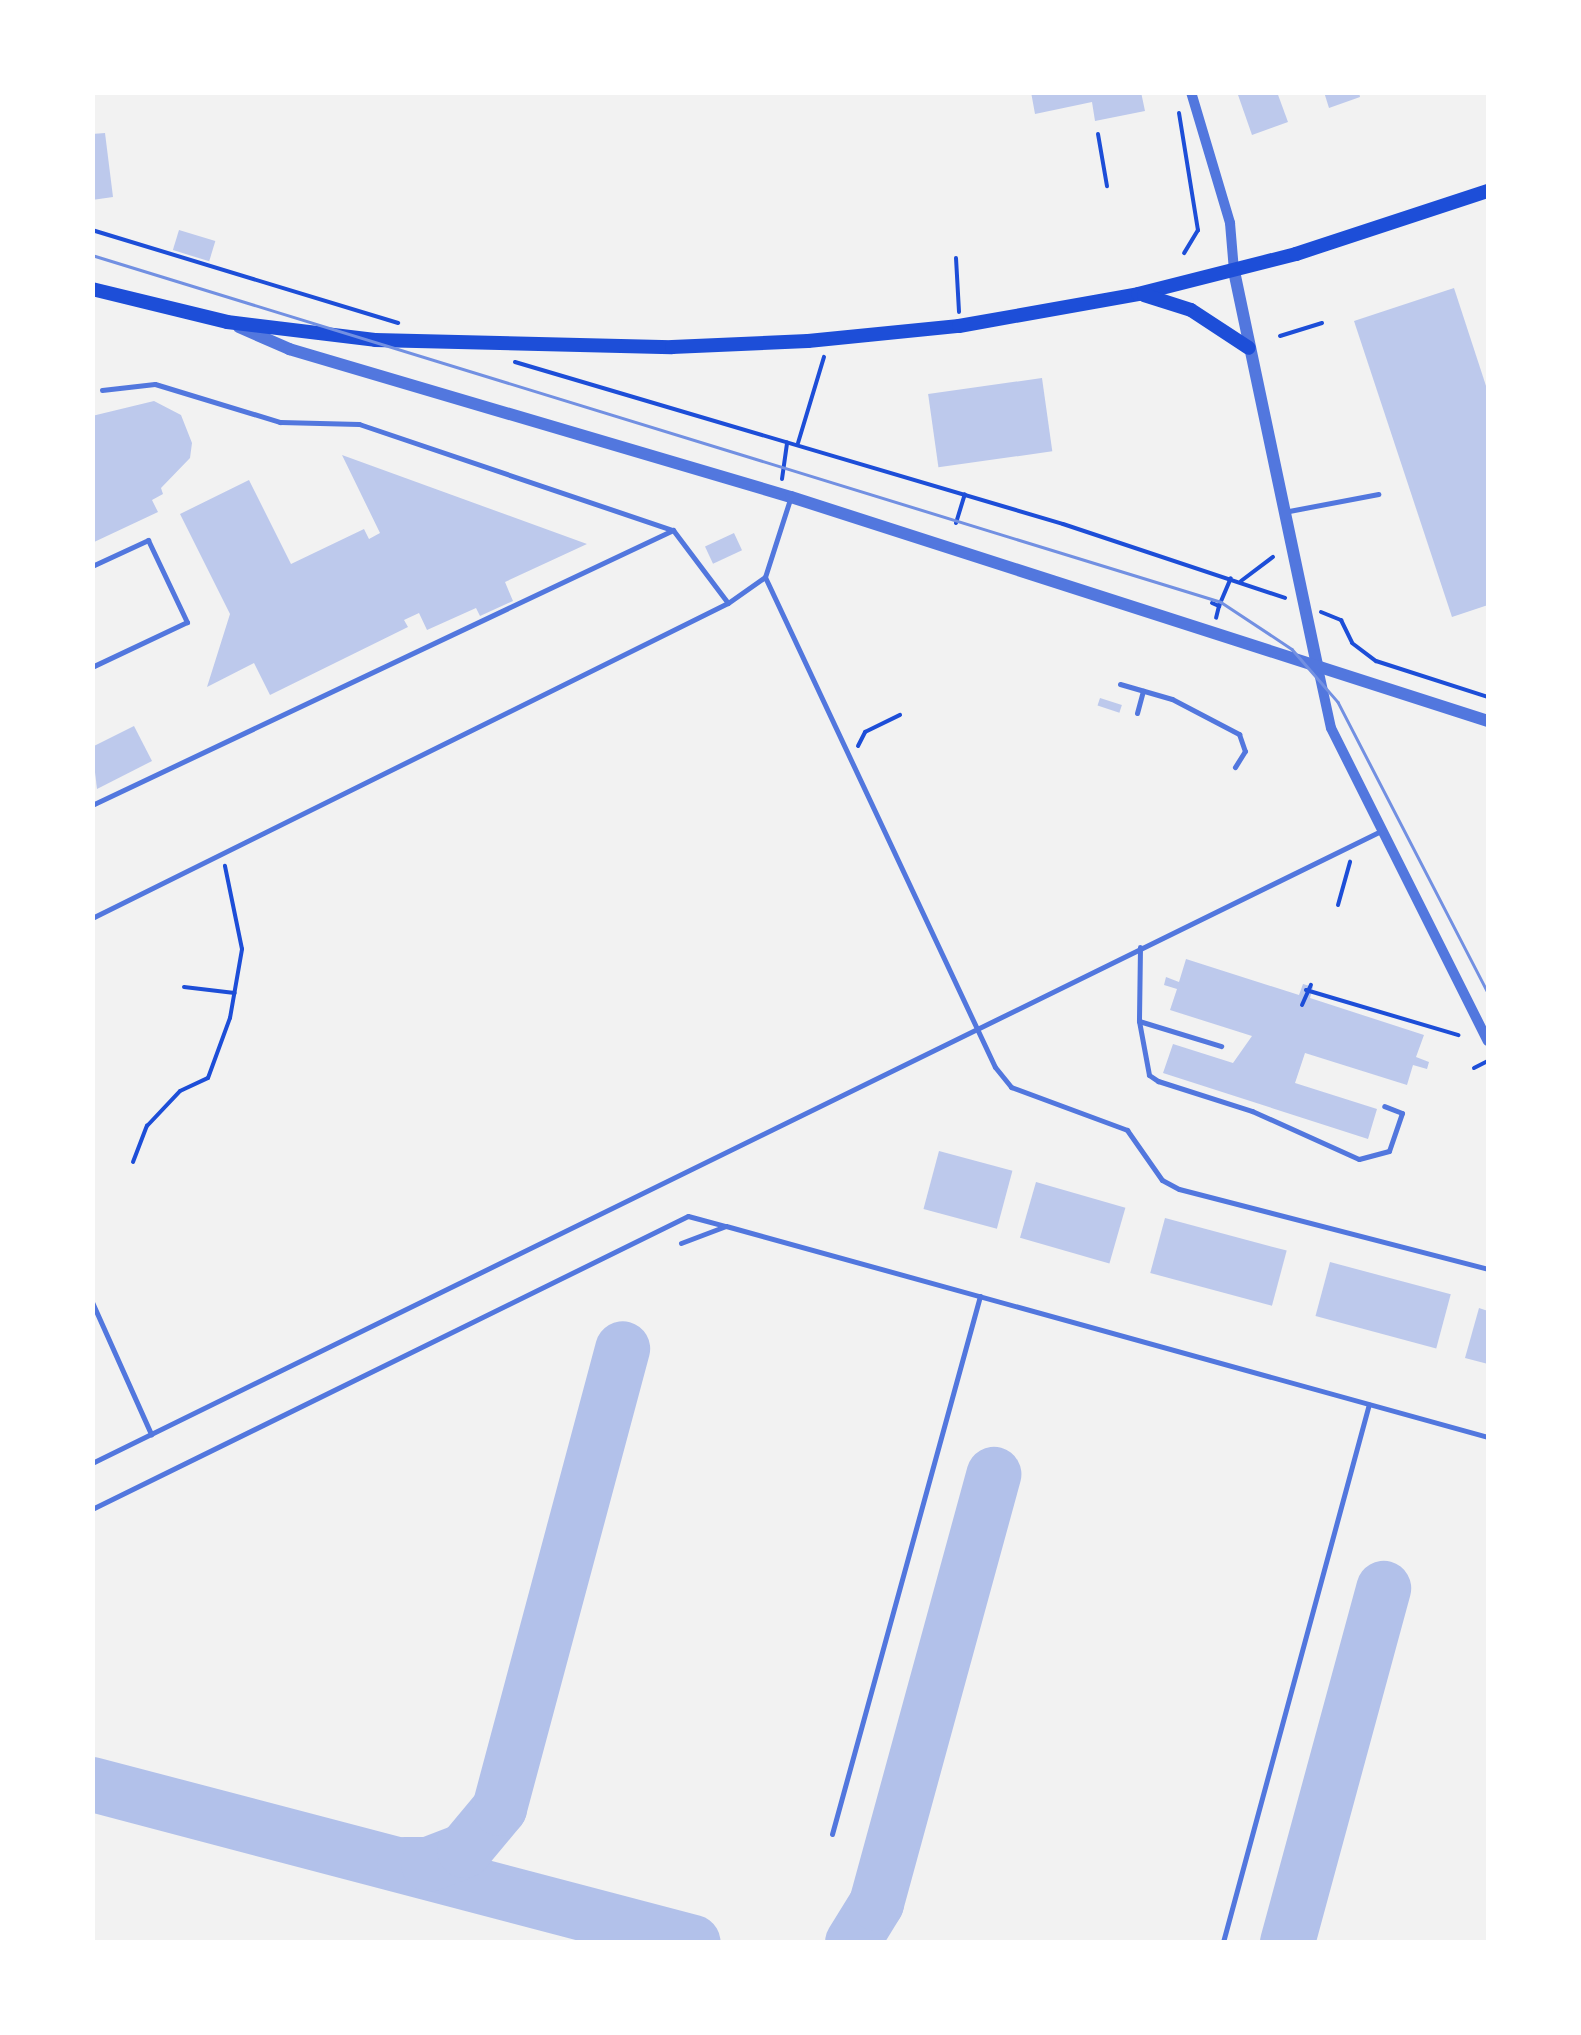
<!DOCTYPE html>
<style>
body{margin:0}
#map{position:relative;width:1581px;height:2035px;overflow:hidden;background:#f2f2f2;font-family:Jost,sans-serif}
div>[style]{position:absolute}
.taxiway>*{height:55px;margin:-27.5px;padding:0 27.5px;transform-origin:27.5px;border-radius:27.5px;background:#b2c1ea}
.building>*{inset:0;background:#bdc9ec;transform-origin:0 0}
.path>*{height:4px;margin:-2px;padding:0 2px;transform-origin:2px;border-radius:2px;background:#1d4ed8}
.service>*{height:5px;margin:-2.5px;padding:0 2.5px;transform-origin:2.5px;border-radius:2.5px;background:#5277de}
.minor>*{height:10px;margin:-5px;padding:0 5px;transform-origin:5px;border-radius:5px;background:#5277de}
.tertiary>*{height:12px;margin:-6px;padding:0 6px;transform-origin:6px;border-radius:6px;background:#5277de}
.secondary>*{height:14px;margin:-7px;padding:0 7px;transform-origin:7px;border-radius:7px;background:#1d4ed8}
.tram>*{height:2.5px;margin:-1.25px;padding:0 1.25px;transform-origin:1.25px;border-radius:1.25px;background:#7290e2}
span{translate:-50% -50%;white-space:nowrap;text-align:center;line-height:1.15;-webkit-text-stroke:10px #fff;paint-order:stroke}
.frame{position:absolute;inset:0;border:95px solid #fff;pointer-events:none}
</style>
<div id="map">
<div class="taxiway">
<div style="left:92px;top:1784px;width:621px;rotate:14.73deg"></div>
<div style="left:404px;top:1864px;width:24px"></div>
<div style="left:428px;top:1864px;width:39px;rotate:-21deg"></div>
<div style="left:464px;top:1850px;width:55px;rotate:-50.2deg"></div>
<div style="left:499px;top:1808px;width:476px;rotate:-75deg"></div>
<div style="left:852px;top:1942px;width:46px;rotate:-58.4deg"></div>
<div style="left:876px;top:1903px;width:445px;rotate:-74.7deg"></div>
<div style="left:1287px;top:1942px;width:367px;rotate:-74.8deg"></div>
</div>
<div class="building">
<div style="clip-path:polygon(1031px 92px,1141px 92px,1145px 111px,1095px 121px,1092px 102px,1035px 114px)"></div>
<div style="clip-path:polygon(1237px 92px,1277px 92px,1288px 122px,1252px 135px)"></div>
<div style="clip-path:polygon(1324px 92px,1359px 92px,1360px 97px,1329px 108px)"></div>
<div style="clip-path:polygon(105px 133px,113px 197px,92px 200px,92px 134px)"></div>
<div style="left:179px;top:230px;width:38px;height:21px;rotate:17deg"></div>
<div style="clip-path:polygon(1454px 288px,1488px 392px,1488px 605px,1452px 617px,1354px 321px)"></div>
<div style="left:1042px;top:378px;width:74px;height:115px;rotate:82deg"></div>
<div style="clip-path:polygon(154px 401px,181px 415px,192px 443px,190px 458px,161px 488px,163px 494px,152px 500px,158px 512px,92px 543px,92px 416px)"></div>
<div style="clip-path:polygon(342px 455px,587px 544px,505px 582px,513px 601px,480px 616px,476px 608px,427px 630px,419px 613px,404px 620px,408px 627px,270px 695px,254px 663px,207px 687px,230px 614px,180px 514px,249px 480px,291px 564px,364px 529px,369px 539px,380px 533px)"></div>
<div style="left:734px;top:533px;width:19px;height:32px;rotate:65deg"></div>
<div style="left:1100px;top:698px;width:23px;height:8px;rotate:18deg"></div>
<div style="clip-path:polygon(134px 726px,152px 761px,97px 789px,92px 747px)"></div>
<div style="clip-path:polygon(1186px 959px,1299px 995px,1303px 984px,1313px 987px,1310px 998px,1424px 1035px,1416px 1057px,1429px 1062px,1427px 1069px,1413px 1065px,1407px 1085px,1305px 1053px,1295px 1083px,1377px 1109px,1368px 1139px,1163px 1073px,1173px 1044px,1233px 1063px,1252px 1036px,1170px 1010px,1177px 989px,1164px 985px,1166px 977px,1179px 982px)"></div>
<div style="left:939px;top:1151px;width:76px;height:60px;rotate:15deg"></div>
<div style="left:1036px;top:1182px;width:93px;height:58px;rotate:16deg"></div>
<div style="left:1165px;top:1218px;width:126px;height:57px;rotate:15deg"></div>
<div style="left:1330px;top:1262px;width:125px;height:56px;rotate:15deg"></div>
<div style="clip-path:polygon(1479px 1308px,1488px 1311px,1488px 1364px,1465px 1358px)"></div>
</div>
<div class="path">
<div style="left:1179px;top:113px;width:119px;rotate:80.8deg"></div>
<div style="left:1198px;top:230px;width:27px;rotate:121deg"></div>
<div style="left:1098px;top:134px;width:53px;rotate:80.2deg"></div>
<div style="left:92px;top:230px;width:320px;rotate:16.9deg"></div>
<div style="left:956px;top:258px;width:54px;rotate:86.8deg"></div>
<div style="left:1280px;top:336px;width:44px;rotate:-17.2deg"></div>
<div style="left:515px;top:362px;width:571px;rotate:16.47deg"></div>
<div style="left:1063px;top:524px;width:234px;rotate:18.4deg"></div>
<div style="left:798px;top:443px;width:90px;rotate:-73.2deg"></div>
<div style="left:782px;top:479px;width:37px;rotate:-82deg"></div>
<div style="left:956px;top:523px;width:30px;rotate:-73deg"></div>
<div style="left:1241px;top:581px;width:40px;rotate:-37deg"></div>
<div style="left:1212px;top:603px;width:8px;rotate:23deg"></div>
<div style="left:1219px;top:606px;width:12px;rotate:104deg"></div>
<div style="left:1219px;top:606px;width:30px;rotate:-67deg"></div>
<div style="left:1321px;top:612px;width:22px;rotate:22deg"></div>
<div style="left:1341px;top:620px;width:25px;rotate:64deg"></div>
<div style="left:1352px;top:643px;width:30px;rotate:37deg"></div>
<div style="left:1376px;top:661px;width:118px;rotate:17.8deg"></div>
<div style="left:858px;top:746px;width:16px;rotate:-63deg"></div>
<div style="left:865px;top:732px;width:39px;rotate:-26deg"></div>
<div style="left:1338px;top:905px;width:45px;rotate:-74.4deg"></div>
<div style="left:184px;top:987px;width:51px;rotate:6.7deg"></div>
<div style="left:1306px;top:990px;width:159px;rotate:16.5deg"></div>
<div style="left:1302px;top:1005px;width:22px;rotate:-66deg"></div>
<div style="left:1474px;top:1068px;width:16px;rotate:-27deg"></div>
<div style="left:133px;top:1162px;width:39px;rotate:-69deg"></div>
<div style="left:147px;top:1126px;width:48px;rotate:-46.7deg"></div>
<div style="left:180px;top:1091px;width:31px;rotate:-25deg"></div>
<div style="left:208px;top:1078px;width:64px;rotate:-69.9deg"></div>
<div style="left:230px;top:1018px;width:70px;rotate:-80.1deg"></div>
<div style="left:242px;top:949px;width:85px;rotate:-101.6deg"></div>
</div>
<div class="service">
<div style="left:102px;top:390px;width:53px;rotate:-6.5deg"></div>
<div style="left:155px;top:384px;width:131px;rotate:16.9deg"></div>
<div style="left:280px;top:422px;width:79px;rotate:1.5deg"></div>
<div style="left:359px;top:424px;width:331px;rotate:18.7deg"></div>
<div style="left:1289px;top:511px;width:91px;rotate:-10.8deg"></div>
<div style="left:92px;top:566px;width:62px;rotate:-24.9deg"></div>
<div style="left:148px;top:540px;width:91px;rotate:64.6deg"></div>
<div style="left:187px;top:622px;width:105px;rotate:154.7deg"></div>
<div style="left:765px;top:577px;width:541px;rotate:64.86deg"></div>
<div style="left:995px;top:1067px;width:26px;rotate:51deg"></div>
<div style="left:1011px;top:1087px;width:124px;rotate:20.3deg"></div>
<div style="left:1127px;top:1130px;width:61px;rotate:55deg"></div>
<div style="left:1162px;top:1180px;width:19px;rotate:28deg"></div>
<div style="left:1179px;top:1189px;width:319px;rotate:14.5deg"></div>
<div style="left:1120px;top:684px;width:54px;rotate:16.1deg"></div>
<div style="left:1172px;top:699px;width:76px;rotate:27.6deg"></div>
<div style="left:1239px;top:734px;width:18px;rotate:71deg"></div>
<div style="left:1245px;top:751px;width:19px;rotate:122deg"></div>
<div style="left:1137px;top:713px;width:23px;rotate:-75deg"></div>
<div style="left:92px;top:805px;width:643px;rotate:-25.33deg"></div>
<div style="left:673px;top:530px;width:91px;rotate:53deg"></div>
<div style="left:92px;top:918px;width:710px;rotate:-26.35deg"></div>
<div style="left:728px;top:603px;width:45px;rotate:-35.1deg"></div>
<div style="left:765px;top:577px;width:82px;rotate:-72.2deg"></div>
<div style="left:1140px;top:947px;width:74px;rotate:90.8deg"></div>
<div style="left:1139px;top:1021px;width:86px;rotate:17deg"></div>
<div style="left:1139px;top:1021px;width:55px;rotate:79.5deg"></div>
<div style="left:1149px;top:1075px;width:11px;rotate:34deg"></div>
<div style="left:1158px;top:1081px;width:99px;rotate:17.7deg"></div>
<div style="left:1252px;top:1111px;width:117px;rotate:24.2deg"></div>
<div style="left:1359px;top:1159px;width:31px;rotate:-15deg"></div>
<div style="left:1389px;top:1151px;width:40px;rotate:-71.1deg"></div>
<div style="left:1402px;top:1113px;width:19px;rotate:-159deg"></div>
<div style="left:681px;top:1243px;width:48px;rotate:-20.7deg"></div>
<div style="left:726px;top:1226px;width:791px;rotate:15.48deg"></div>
<div style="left:92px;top:1302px;width:145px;rotate:65.9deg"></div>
<div style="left:92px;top:1463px;width:1436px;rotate:-26.12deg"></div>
<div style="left:92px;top:1509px;width:664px;rotate:-26.18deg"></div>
<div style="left:688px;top:1216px;width:38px;rotate:15deg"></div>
<div style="left:832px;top:1834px;width:558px;rotate:-74.62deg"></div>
<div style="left:1223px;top:1942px;width:557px;rotate:-74.82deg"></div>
</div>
<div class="minor">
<div style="left:1191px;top:92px;width:137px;rotate:73.4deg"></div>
<div style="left:1230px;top:223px;width:48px;rotate:85.2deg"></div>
<div style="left:1318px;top:668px;width:61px;rotate:77.8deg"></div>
<div style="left:1331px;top:728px;width:350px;rotate:63.4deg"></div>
</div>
<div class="tertiary">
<div style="left:1234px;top:271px;width:406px;rotate:78.1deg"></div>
<div style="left:239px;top:327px;width:55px;rotate:23.7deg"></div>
<div style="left:289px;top:349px;width:523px;rotate:16.43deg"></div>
<div style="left:791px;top:497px;width:732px;rotate:17.82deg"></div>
</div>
<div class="secondary">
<div style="left:92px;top:289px;width:139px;rotate:13.7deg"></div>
<div style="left:227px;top:322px;width:149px;rotate:6.9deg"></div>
<div style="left:375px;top:340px;width:297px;rotate:1.4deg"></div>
<div style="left:672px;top:347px;width:136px;rotate:-2.5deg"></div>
<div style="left:808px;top:341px;width:152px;rotate:-5.7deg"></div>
<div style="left:959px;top:326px;width:182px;rotate:-10.1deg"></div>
<div style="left:1138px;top:294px;width:163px;rotate:-14.2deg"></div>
<div style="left:1296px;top:254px;width:202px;rotate:-18.2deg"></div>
<div style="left:1144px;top:295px;width:49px;rotate:17.7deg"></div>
<div style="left:1191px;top:310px;width:69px;rotate:33.2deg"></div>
</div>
<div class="tram">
<div style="left:92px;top:255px;width:1181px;rotate:17.08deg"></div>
<div style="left:1221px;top:602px;width:85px;rotate:33.5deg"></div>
<div style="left:1292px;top:649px;width:70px;rotate:49deg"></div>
<div style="left:1338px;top:702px;width:327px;rotate:62.7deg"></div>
</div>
<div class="frame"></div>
</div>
